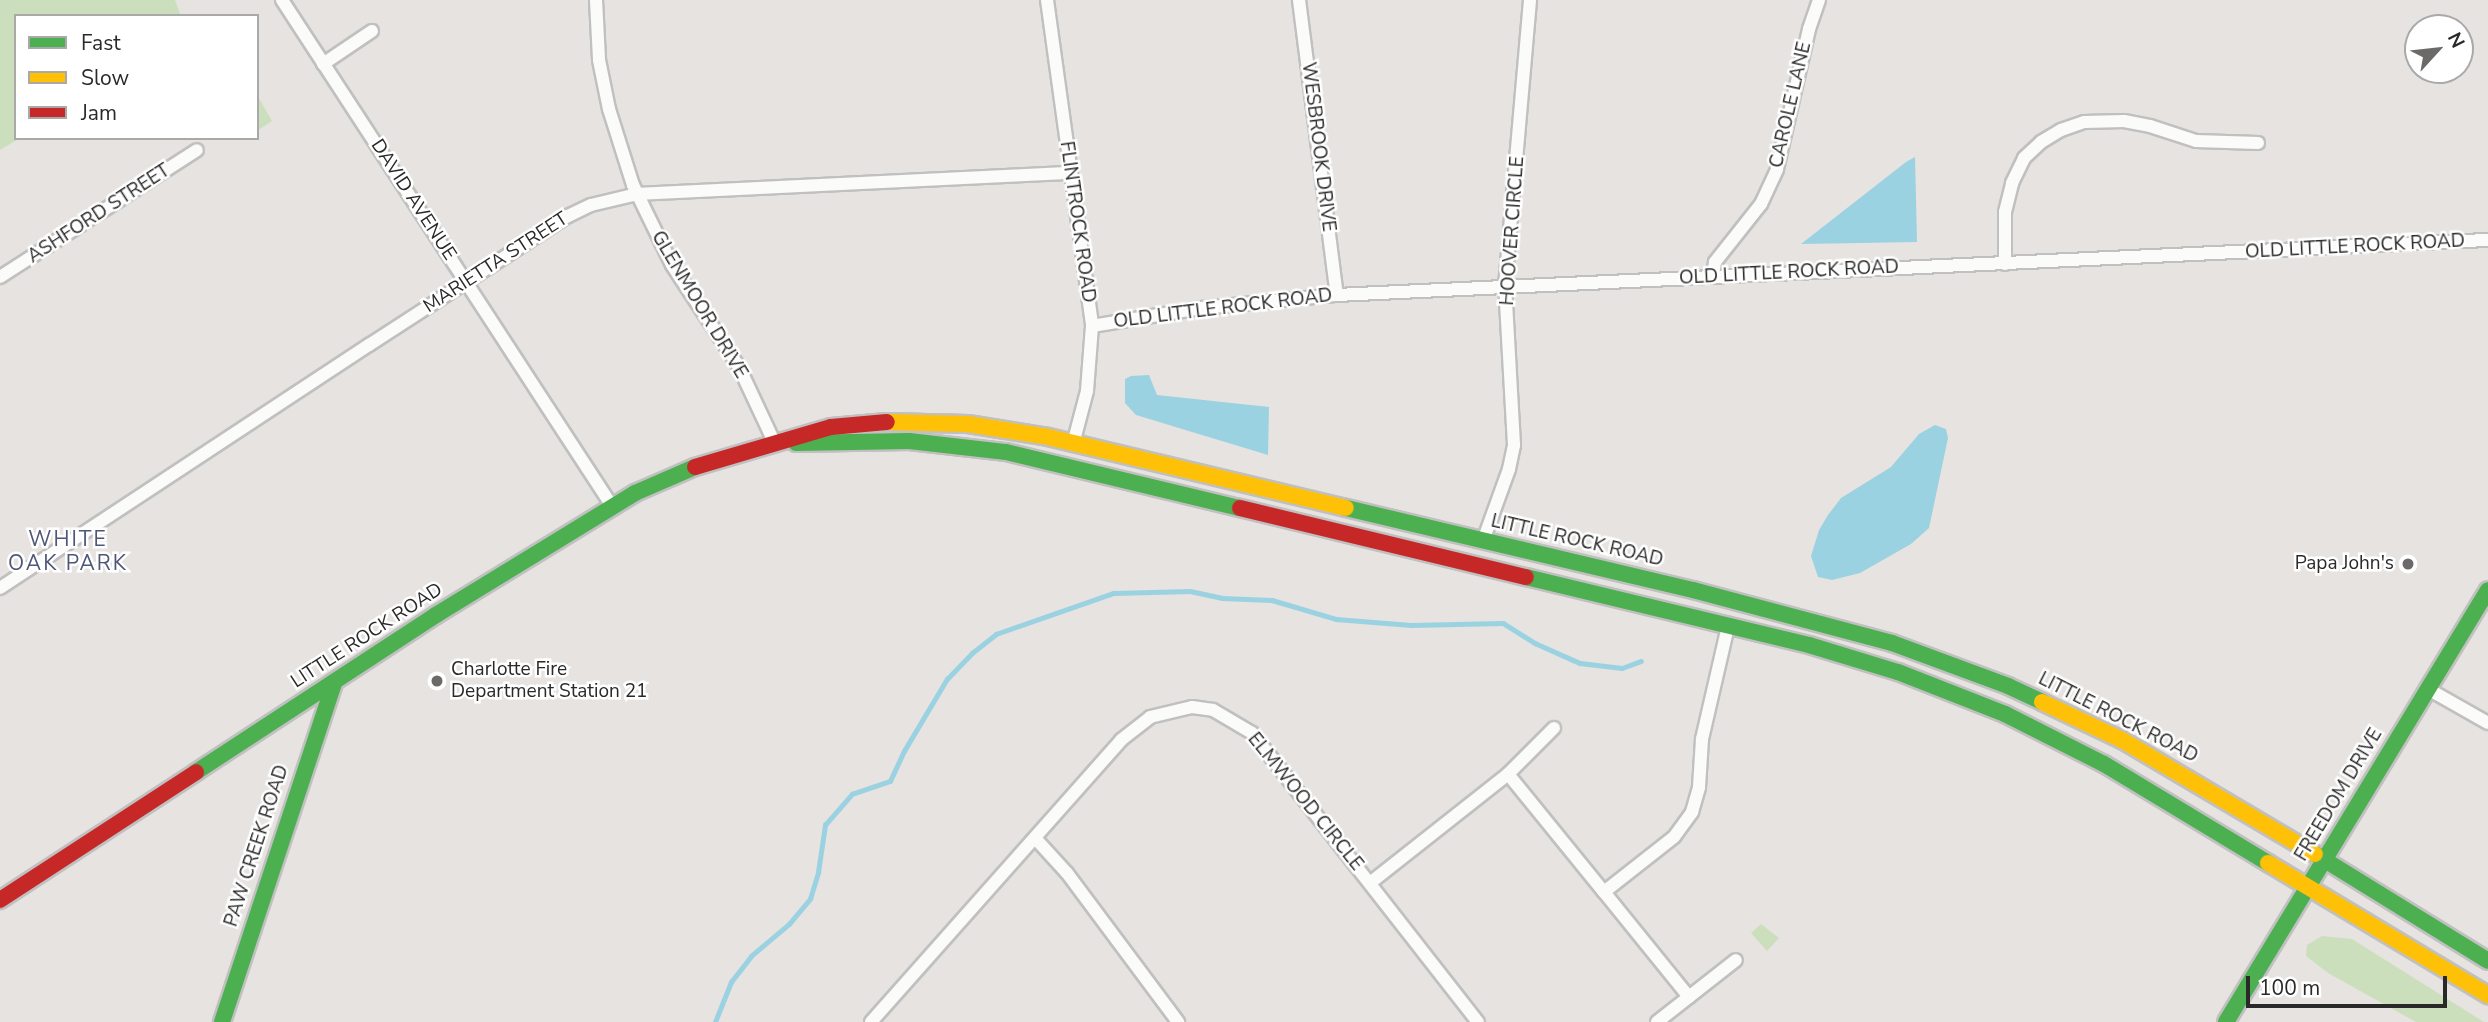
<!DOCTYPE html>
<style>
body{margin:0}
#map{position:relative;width:2488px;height:1022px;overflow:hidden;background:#e6e3e0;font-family:"Nunito Sans",sans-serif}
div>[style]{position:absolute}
.green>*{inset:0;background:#ccdfbc}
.water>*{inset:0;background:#9ad2e2}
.stream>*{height:4.5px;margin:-2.25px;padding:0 2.25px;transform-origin:2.25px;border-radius:2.25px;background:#9ad2e2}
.roads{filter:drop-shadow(2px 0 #c1c0c1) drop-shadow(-2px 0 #c1c0c1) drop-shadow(0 2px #c1c0c1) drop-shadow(0 -2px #c1c0c1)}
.street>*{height:12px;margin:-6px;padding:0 6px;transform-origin:6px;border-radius:6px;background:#fbfbfa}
.fast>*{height:16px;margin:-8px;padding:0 8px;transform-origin:8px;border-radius:8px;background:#4caf50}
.slow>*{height:16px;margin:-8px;padding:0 8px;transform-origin:8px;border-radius:8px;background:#ffc107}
.jam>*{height:16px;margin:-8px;padding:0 8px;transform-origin:8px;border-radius:8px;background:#c62828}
.dots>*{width:19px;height:19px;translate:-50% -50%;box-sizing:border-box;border:4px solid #fff;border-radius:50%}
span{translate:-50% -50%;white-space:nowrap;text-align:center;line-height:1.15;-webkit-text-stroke:5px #fff;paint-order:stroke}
.street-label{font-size:19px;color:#292929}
.poi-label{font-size:19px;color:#292929}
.right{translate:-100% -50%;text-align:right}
.left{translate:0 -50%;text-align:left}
.neighbourhood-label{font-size:21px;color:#4e5776;letter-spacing:2px}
.legend{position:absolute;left:14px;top:14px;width:245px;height:126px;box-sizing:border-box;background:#fff;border:2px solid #a9a9a9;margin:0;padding:9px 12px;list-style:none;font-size:21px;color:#292929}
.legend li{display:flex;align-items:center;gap:14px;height:35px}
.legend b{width:35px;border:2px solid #a9a9a9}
.north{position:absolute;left:2404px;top:14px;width:70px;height:70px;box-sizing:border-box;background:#fff;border:2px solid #a9a9a9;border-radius:50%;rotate:63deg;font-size:19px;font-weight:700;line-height:28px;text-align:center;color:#292929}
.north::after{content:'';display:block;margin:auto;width:24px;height:32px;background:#6b6a69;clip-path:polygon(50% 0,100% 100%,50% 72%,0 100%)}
.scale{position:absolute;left:2246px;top:976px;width:201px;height:32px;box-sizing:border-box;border:4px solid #292929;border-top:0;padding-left:9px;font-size:21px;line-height:24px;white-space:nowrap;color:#292929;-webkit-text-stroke:5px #fff;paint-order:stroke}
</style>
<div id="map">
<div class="green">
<div style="clip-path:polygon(0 0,175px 0,181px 16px,16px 16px,16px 138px,20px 138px,0 150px)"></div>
<div style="clip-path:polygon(257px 95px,272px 121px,257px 131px)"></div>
<div style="clip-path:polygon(1761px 924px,1779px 938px,1767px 951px,1751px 933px)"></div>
<div style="clip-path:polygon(2322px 936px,2352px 939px,2484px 1022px,2416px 1022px,2328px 973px,2306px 956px,2307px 945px)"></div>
</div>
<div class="water">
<div style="clip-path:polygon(1915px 157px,1917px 242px,1801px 244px,1906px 162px)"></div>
<div style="clip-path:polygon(1149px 375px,1157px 395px,1269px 407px,1268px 455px,1136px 415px,1125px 403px,1125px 379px,1131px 376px)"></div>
<div style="clip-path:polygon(1935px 425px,1946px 429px,1948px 438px,1929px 528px,1911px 544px,1860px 573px,1832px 580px,1818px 577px,1811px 556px,1819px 530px,1828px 515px,1841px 498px,1891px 467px,1919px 434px)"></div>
</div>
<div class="stream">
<div style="left:715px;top:1022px;width:43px;rotate:-68.2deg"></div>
<div style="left:731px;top:982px;width:33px;rotate:-52deg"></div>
<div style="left:751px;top:956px;width:50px;rotate:-40.1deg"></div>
<div style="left:789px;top:924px;width:33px;rotate:-50deg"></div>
<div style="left:810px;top:899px;width:28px;rotate:-73deg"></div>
<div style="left:818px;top:872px;width:48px;rotate:-81.5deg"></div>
<div style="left:825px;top:825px;width:41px;rotate:-48.9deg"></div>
<div style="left:852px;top:794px;width:40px;rotate:-18.9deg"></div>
<div style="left:890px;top:781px;width:33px;rotate:-65deg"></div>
<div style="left:904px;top:751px;width:84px;rotate:-59.2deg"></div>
<div style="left:947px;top:679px;width:36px;rotate:-46deg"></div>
<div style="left:972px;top:653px;width:31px;rotate:-38deg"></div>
<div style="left:996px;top:634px;width:125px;rotate:-19.2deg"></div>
<div style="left:1114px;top:593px;width:76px;rotate:-1.5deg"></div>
<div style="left:1190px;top:591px;width:33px;rotate:12deg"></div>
<div style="left:1222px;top:598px;width:50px;rotate:2.3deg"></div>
<div style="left:1272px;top:600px;width:67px;rotate:16.5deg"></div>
<div style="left:1336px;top:619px;width:75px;rotate:4.6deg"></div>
<div style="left:1411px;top:625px;width:92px;rotate:-1.2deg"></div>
<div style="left:1503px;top:623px;width:38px;rotate:32deg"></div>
<div style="left:1535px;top:643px;width:49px;rotate:24deg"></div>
<div style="left:1580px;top:663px;width:42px;rotate:6.8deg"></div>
<div style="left:1622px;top:668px;width:20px;rotate:-20deg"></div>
</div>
<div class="roads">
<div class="street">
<div style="left:282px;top:0;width:604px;rotate:56.89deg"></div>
<div style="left:596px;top:0;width:60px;rotate:87.1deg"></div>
<div style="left:599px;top:60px;width:50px;rotate:78.5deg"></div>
<div style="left:609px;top:109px;width:80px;rotate:72.5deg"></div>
<div style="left:633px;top:185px;width:89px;rotate:64deg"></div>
<div style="left:672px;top:265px;width:122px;rotate:56.7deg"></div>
<div style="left:739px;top:367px;width:85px;rotate:64.9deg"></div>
<div style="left:1047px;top:0;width:329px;rotate:82.1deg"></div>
<div style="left:1092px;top:326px;width:65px;rotate:94.4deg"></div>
<div style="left:1087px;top:391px;width:55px;rotate:104.8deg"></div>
<div style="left:1299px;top:0;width:297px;rotate:82.7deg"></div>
<div style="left:323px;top:64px;width:59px;rotate:-34deg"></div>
<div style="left:2005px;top:264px;width:52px;rotate:-90deg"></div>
<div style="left:2005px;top:212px;width:30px;rotate:-76deg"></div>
<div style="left:2012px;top:183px;width:28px;rotate:-64deg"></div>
<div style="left:2024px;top:158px;width:23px;rotate:-43deg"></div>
<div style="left:2041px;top:142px;width:23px;rotate:-31deg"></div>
<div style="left:2061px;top:130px;width:24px;rotate:-19deg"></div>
<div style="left:2084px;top:122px;width:40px;rotate:-1.4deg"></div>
<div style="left:2124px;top:121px;width:26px;rotate:11deg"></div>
<div style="left:2150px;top:126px;width:48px;rotate:18.1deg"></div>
<div style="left:2196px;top:141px;width:62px;rotate:1.8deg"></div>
<div style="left:1713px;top:276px;width:14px;rotate:-82deg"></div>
<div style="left:1715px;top:262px;width:74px;rotate:-51.6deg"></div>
<div style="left:1761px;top:204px;width:38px;rotate:-65deg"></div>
<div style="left:1777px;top:169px;width:144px;rotate:-77.1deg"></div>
<div style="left:1809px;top:29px;width:31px;rotate:-71deg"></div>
<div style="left:0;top:277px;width:234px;rotate:-32.8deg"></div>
<div style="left:1092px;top:326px;width:110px;rotate:-9.4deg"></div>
<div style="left:1201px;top:308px;width:137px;rotate:-5.5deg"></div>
<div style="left:1337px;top:295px;width:1152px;rotate:-2.74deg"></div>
<div style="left:1483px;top:541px;width:77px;rotate:-70.1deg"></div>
<div style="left:1509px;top:469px;width:25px;rotate:-78deg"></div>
<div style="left:1514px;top:445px;width:159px;rotate:-93.2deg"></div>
<div style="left:1505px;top:286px;width:287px;rotate:-85deg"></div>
<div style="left:0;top:588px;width:442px;rotate:-33.4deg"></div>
<div style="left:369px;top:345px;width:237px;rotate:-33deg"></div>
<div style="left:568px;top:216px;width:25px;rotate:-26deg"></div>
<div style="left:591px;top:205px;width:47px;rotate:-13.4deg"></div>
<div style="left:637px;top:194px;width:434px;rotate:-2.8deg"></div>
<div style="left:2428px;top:689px;width:69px;rotate:29.5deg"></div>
<div style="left:1508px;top:774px;width:65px;rotate:-45deg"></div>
<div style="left:1035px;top:838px;width:47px;rotate:47.6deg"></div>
<div style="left:1067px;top:873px;width:186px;rotate:53.3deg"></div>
<div style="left:1370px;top:883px;width:176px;rotate:-38.3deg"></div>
<div style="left:1508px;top:774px;width:152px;rotate:50.9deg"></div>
<div style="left:1689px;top:997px;width:135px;rotate:-129deg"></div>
<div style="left:1604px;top:892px;width:89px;rotate:-38.2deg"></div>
<div style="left:1674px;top:837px;width:31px;rotate:-54deg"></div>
<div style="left:1692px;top:812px;width:26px;rotate:-74deg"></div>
<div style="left:1699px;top:787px;width:48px;rotate:-86.4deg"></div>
<div style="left:1702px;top:739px;width:116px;rotate:-77deg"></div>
<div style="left:871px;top:1022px;width:377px;rotate:-48.4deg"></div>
<div style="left:1121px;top:740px;width:37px;rotate:-38deg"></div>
<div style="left:1150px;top:717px;width:43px;rotate:-13.4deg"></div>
<div style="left:1192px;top:707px;width:21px;rotate:8deg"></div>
<div style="left:1213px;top:710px;width:45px;rotate:30.5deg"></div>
<div style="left:1252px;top:733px;width:367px;rotate:52deg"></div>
<div style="left:1657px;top:1022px;width:100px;rotate:-38.1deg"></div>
</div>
<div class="fast">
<div style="left:796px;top:443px;width:113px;rotate:-1deg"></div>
<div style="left:909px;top:441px;width:98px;rotate:6.5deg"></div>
<div style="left:1006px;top:452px;width:241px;rotate:13.5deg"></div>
<div style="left:1346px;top:508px;width:357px;rotate:13.3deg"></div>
<div style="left:1693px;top:590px;width:206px;rotate:14.9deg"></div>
<div style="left:1892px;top:643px;width:124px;rotate:20.3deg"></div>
<div style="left:2008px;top:686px;width:38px;rotate:25deg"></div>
<div style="left:1526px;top:577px;width:291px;rotate:13.5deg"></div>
<div style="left:1809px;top:645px;width:93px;rotate:16.9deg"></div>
<div style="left:1898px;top:672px;width:115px;rotate:21.4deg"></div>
<div style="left:2005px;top:714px;width:111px;rotate:26.8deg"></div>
<div style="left:2104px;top:764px;width:192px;rotate:31.1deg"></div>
<div style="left:196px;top:772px;width:287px;rotate:-33.2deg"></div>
<div style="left:436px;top:615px;width:233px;rotate:-31.5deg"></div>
<div style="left:635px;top:493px;width:65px;rotate:-23.4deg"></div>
<div style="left:2315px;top:854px;width:203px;rotate:31.7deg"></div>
<div style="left:222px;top:1022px;width:356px;rotate:-71.7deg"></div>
<div style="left:2226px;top:1022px;width:505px;rotate:-58.76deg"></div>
</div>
<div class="slow">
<div style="left:887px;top:422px;width:81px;rotate:1.4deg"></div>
<div style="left:968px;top:424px;width:81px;rotate:9.2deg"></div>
<div style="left:1048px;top:437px;width:306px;rotate:13.4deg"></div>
<div style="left:2042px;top:702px;width:89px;rotate:25.4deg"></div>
<div style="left:2122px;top:740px;width:224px;rotate:30.6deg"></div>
<div style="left:2268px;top:863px;width:257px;rotate:31deg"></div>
</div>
<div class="jam">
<div style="left:695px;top:467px;width:142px;rotate:-16.4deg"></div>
<div style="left:831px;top:427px;width:56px;rotate:-5.1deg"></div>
<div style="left:1240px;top:508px;width:294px;rotate:13.6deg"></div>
<div style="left:0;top:900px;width:234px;rotate:-33.1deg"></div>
</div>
</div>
<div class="dots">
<div style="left:2408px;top:564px;background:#6b6a69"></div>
<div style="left:437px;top:681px;background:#6b6a69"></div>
</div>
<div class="street-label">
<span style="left:1791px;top:105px;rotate:-77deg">CAROLE LANE</span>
<span style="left:1318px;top:147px;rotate:83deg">WESBROOK DRIVE</span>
<span style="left:413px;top:200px;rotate:57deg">DAVID AVENUE</span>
<span style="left:99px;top:214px;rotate:-33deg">ASHFORD STREET</span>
<span style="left:1077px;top:222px;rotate:82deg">FLINTROCK ROAD</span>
<span style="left:1513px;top:231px;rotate:-86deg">HOOVER CIRCLE</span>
<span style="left:2355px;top:247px;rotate:-3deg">OLD LITTLE ROCK ROAD</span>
<span style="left:496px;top:263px;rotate:-33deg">MARIETTA STREET</span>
<span style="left:1789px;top:273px;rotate:-3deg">OLD LITTLE ROCK ROAD</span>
<span style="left:699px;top:305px;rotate:59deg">GLENMOOR DRIVE</span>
<span style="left:1223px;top:309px;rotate:-7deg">OLD LITTLE ROCK ROAD</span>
<span style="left:1577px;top:541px;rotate:13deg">LITTLE ROCK ROAD</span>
<span style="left:367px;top:636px;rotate:-33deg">LITTLE ROCK ROAD</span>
<span style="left:2118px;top:718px;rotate:27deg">LITTLE ROCK ROAD</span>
<span style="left:2339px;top:795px;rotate:-59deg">FREEDOM DRIVE</span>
<span style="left:1305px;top:802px;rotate:51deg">ELMWOOD CIRCLE</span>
<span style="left:257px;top:846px;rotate:-72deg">PAW CREEK ROAD</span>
</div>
<div class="poi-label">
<span class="right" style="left:2394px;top:564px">Papa John's</span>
<span class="left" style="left:451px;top:681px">Charlotte Fire<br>Department Station 21</span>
</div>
<div class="neighbourhood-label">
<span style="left:68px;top:551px">WHITE<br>OAK PARK</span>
</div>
<ul class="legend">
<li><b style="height:9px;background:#4caf50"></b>Fast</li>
<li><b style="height:9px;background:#ffc107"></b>Slow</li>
<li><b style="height:9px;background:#c62828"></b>Jam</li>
</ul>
<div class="north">N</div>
<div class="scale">100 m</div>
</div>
